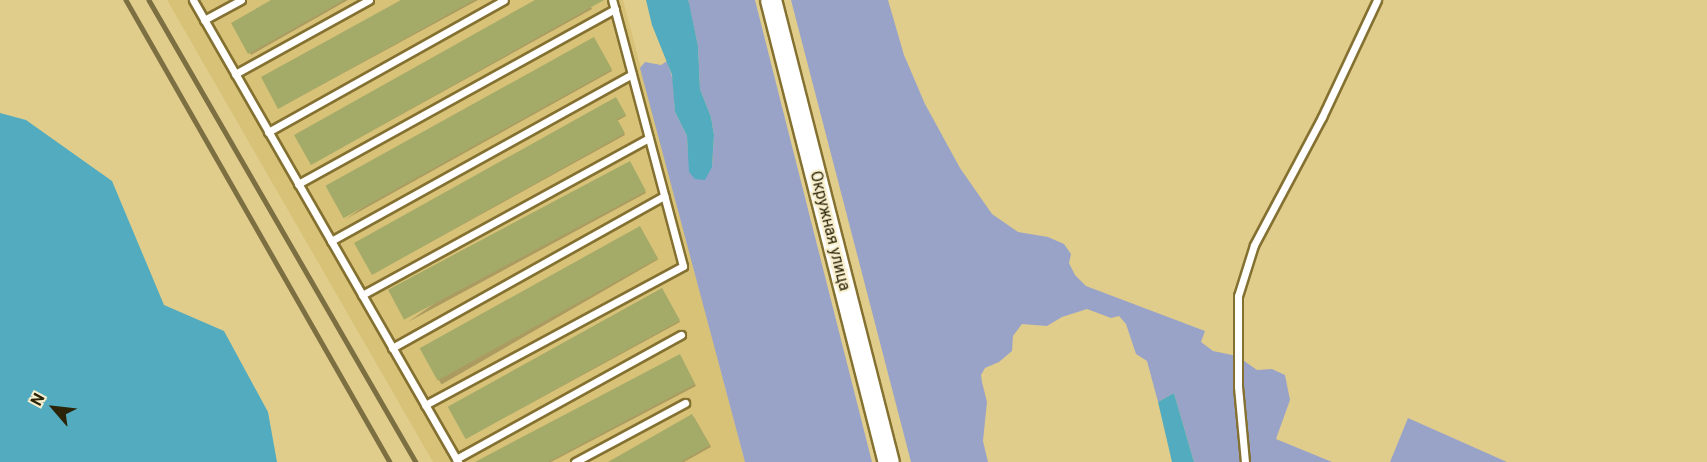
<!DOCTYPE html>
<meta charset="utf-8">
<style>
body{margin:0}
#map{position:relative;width:1707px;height:462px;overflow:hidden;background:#e1cd8b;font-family:Roboto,sans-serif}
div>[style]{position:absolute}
.built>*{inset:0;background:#d8c278}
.green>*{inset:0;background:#99a3c7}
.water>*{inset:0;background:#52abbe}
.shadow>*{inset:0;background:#0003;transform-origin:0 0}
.building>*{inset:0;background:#a4ab68;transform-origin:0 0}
.roads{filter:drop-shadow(2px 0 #847131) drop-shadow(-2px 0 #847131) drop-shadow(0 2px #847131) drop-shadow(0 -2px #847131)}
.lane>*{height:7px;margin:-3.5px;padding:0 3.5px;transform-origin:3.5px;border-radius:3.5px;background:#fff}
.secondary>*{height:20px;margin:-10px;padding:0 10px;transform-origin:10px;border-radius:10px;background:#fff}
.rail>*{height:4.5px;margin:-2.25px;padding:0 2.25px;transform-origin:2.25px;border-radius:2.25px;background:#7c6f42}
span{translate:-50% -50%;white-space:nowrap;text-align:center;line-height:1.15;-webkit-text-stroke:4.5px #f8efce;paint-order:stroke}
.street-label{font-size:16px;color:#2b2408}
.north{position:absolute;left:24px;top:378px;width:60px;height:60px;-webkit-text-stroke:4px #f8efce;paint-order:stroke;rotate:298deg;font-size:16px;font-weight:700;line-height:24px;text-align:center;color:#2b2408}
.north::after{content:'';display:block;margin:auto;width:21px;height:27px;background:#2b2408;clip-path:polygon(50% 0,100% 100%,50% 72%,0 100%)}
</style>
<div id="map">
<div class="built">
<div style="clip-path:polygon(167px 0,623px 0,745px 462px,433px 462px)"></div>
</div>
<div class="green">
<div style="clip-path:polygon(688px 0,755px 0,872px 462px,745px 462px,640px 68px,645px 62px,661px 65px,667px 61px,673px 80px,675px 112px,687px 136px,688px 152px,712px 167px,714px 135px,711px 117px,700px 89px,698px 46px)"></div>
<div style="clip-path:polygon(791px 0,888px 0,904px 55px,925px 104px,960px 168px,992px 214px,1018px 232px,1048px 237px,1064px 244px,1071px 254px,1069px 263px,1075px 275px,1086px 286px,1205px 331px,1201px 342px,1213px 351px,1237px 356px,1257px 370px,1272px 369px,1285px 375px,1290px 400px,1276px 439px,1332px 462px,1194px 462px,1174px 393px,1158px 402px,1147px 361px,1136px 354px,1126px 324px,1119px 316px,1111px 318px,1087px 309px,1062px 317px,1047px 326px,1022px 324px,1013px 336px,1012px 351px,999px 362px,985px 368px,981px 375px,982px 382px,987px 402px,983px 441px,988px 462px,911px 462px)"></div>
<div style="clip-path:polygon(1408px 418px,1507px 462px,1390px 462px)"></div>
</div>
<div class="water">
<div style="clip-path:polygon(646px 0,688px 0,689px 3px,698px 46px,700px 89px,711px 117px,714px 135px,712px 167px,705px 180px,695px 179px,689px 172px,687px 136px,675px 112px,672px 75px,652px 25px)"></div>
<div style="clip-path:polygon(0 113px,26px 120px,112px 181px,164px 305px,224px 331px,268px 412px,277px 462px,0 462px)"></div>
<div style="clip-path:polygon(1174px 393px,1194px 462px,1172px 462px,1158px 402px)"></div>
</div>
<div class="shadow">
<div style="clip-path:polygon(274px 0,348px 0,251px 55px,233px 23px)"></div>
<div style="clip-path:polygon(404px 0,478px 0,279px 108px)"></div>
<div style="clip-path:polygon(538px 0,587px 0,592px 9px,312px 164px)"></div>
<div style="clip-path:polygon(595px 41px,612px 71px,346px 219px)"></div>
<div style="clip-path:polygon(617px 100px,626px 116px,617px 121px,625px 135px,373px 274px)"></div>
<div style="clip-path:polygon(631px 165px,646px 193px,408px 322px)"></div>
<div style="left:641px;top:230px;width:34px;height:250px;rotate:60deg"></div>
<div style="clip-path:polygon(663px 291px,680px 322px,467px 438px)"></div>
<div style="clip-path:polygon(681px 358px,696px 386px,551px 462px,485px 462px)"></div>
<div style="clip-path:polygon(694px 417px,711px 447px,684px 462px,611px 462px)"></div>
</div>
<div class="building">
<div style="clip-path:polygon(271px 0,344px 0,248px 54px,231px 23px)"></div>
<div style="clip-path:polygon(401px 0,474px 0,278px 109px,261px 77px)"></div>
<div style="clip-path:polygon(535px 0,604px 0,311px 165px,294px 135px)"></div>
<div style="left:594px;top:37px;width:37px;height:307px;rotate:61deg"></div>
<div style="clip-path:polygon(616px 97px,626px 115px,617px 119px,625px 133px,372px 275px,354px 243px)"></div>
<div style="left:630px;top:161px;width:34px;height:274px;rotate:62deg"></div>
<div style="left:640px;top:226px;width:37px;height:252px;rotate:61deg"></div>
<div style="left:662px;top:288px;width:37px;height:245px;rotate:61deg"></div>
<div style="clip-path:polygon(680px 354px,695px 384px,548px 462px,475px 462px)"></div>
<div style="clip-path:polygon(692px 414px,710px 445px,681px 462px,608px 462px)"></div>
</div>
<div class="roads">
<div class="lane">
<div style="left:193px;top:0;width:533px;rotate:60.16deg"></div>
<div style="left:204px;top:20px;width:42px;rotate:-28.4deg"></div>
<div style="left:235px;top:74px;width:153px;rotate:-28.9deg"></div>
<div style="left:268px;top:132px;width:270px;rotate:-29.2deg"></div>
<div style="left:298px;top:184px;width:362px;rotate:-28.9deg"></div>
<div style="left:331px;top:241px;width:344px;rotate:-29deg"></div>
<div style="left:362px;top:295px;width:327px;rotate:-28.7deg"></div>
<div style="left:392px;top:348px;width:312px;rotate:-29.2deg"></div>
<div style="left:425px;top:405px;width:293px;rotate:-28.3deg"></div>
<div style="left:683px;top:266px;width:275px;rotate:-104.9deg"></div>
<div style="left:456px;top:459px;width:257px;rotate:-28.9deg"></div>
<div style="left:575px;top:462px;width:125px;rotate:-28.2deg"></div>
<div style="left:1245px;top:462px;width:76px;rotate:-95.3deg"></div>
<div style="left:1238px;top:386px;width:90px;rotate:-90deg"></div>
<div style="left:1238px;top:296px;width:53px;rotate:-72.6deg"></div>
<div style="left:1254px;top:245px;width:145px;rotate:-62deg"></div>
<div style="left:1322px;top:117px;width:129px;rotate:-64.8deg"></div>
</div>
<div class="secondary">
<div style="left:771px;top:0;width:477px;rotate:75.7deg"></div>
</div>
</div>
<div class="rail">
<div style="left:126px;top:0;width:532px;rotate:60.26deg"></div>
<div style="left:149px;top:0;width:534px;rotate:59.98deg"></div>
</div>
<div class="street-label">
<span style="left:830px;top:231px;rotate:76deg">Окружная улица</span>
</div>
<div class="north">N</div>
</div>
